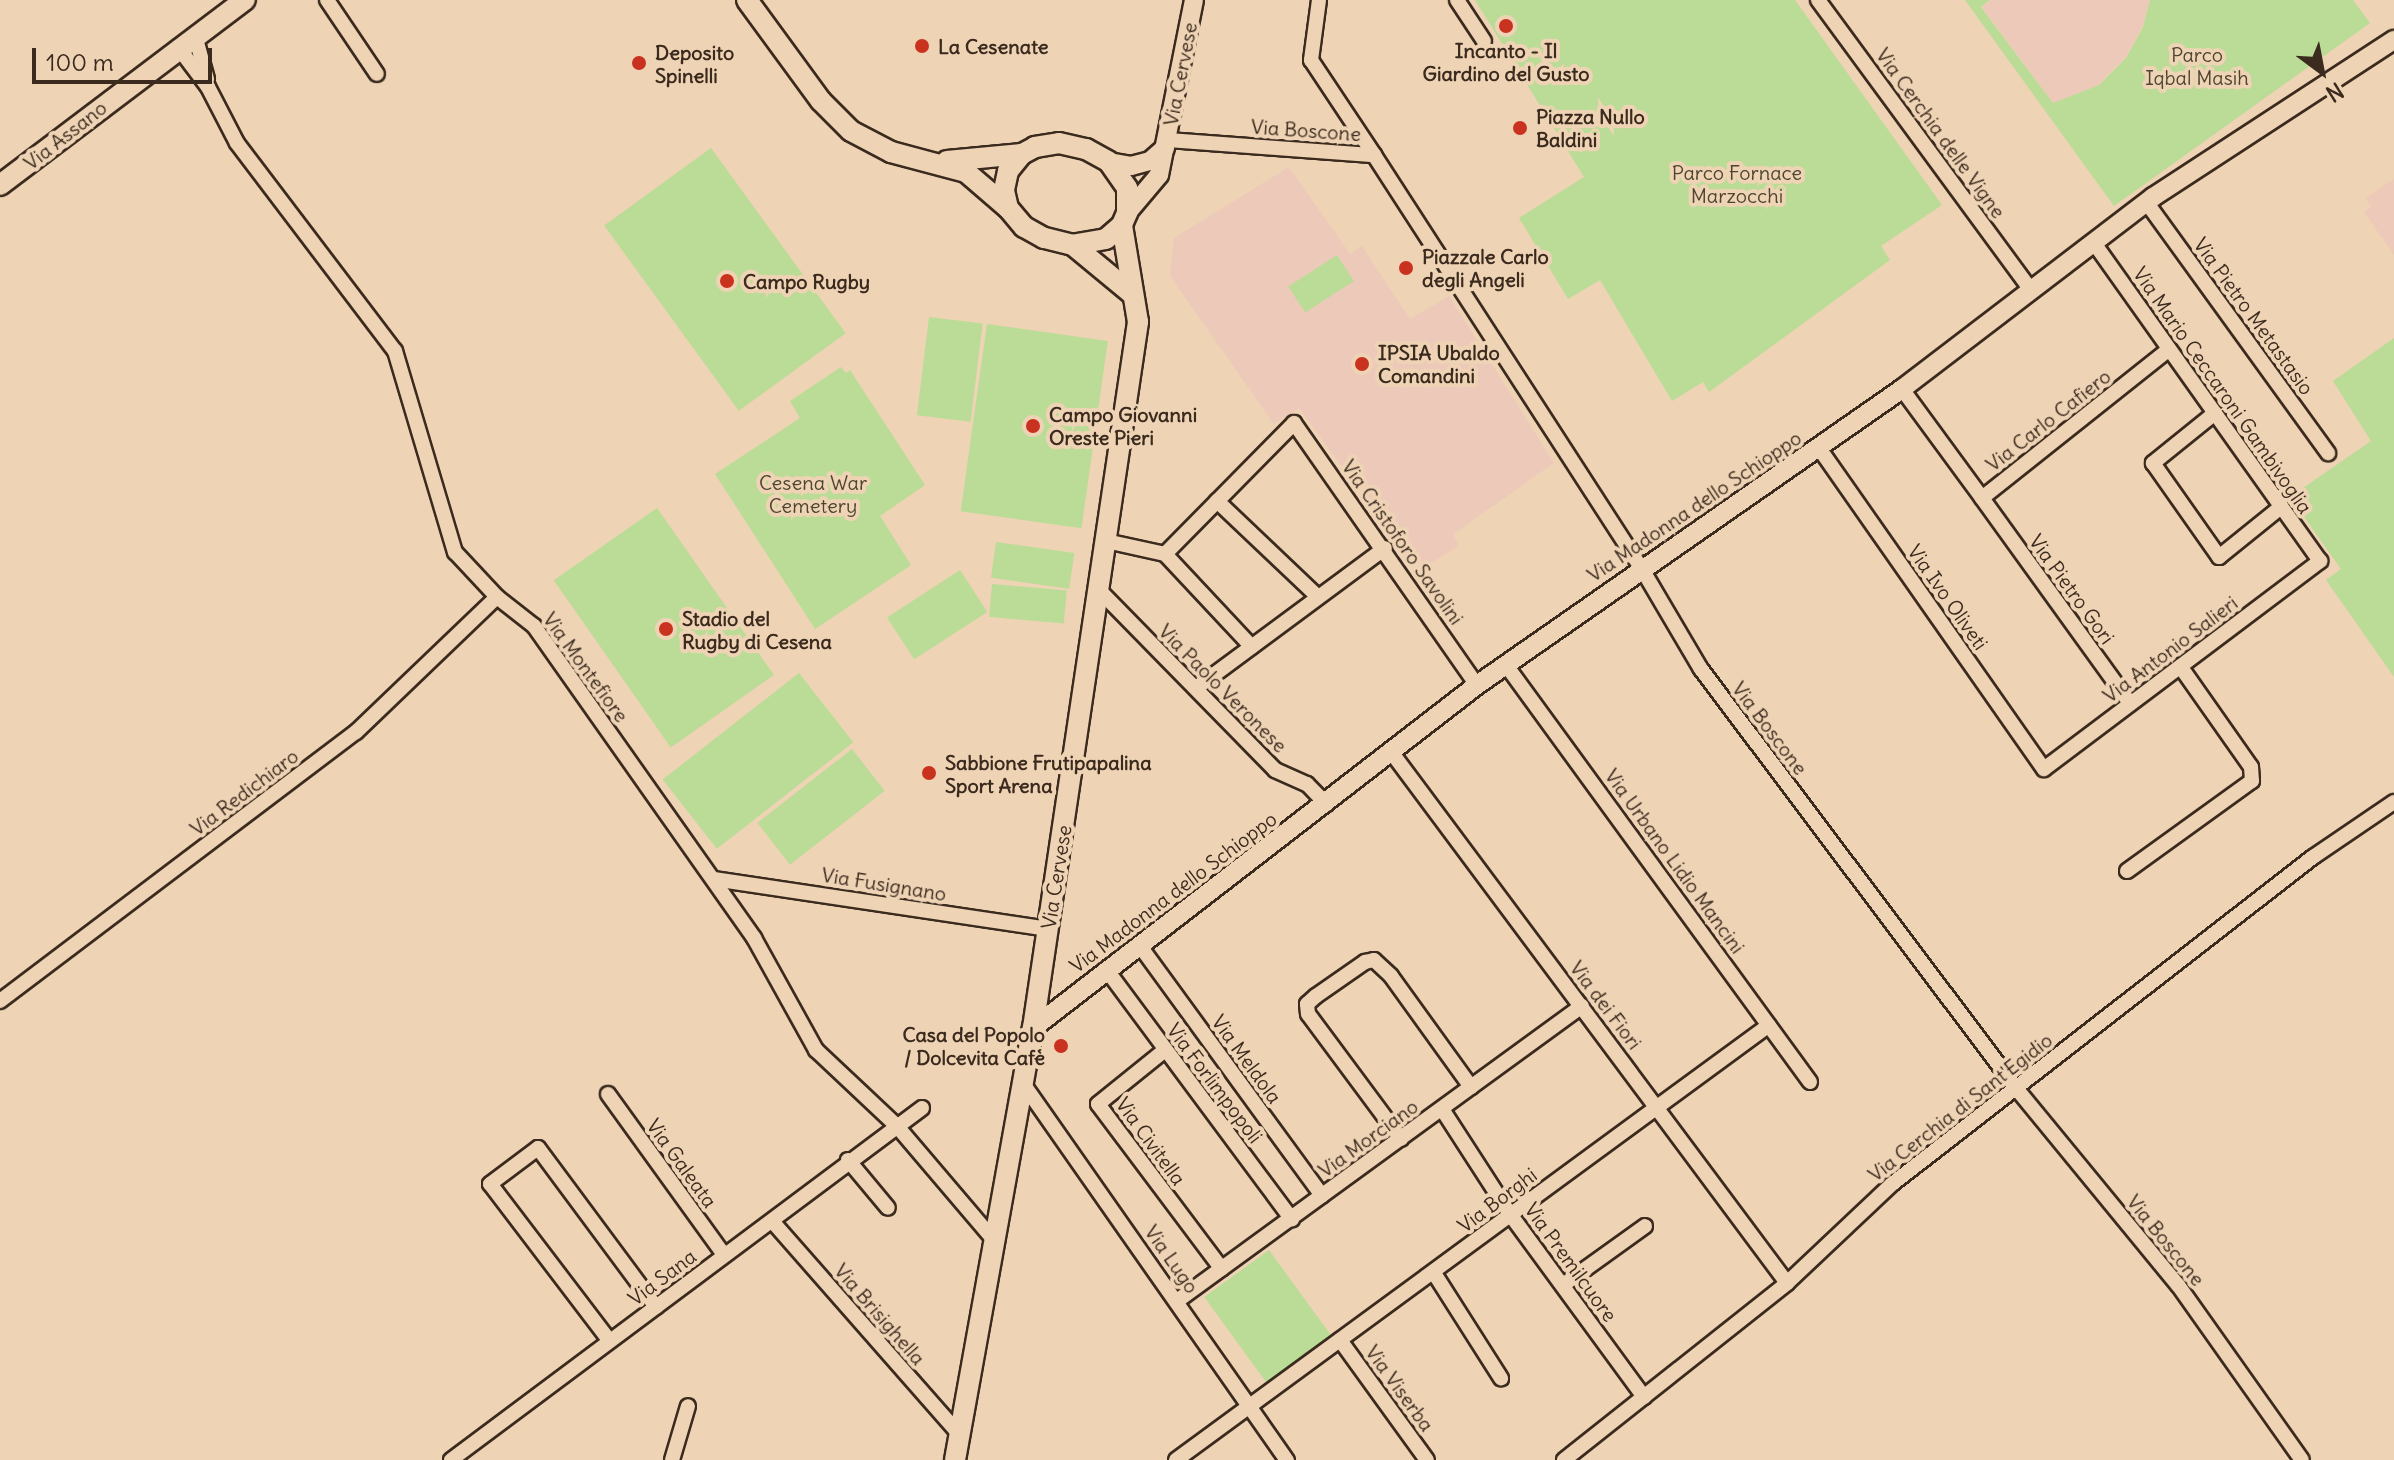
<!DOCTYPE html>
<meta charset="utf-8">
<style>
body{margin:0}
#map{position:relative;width:2394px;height:1460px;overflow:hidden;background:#eed3b5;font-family:Delius,sans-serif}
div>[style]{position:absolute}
.built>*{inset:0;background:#edc9b9}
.green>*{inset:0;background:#badc96;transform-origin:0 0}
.roads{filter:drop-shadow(2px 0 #3b2a1e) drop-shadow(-2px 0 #3b2a1e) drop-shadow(0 2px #3b2a1e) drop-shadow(0 -2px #3b2a1e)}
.minor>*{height:14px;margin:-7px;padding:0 7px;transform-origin:7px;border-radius:7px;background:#eed3b5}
.tertiary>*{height:18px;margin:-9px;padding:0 9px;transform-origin:9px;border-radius:9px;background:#eed3b5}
.secondary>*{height:20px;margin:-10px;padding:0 10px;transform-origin:10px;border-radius:10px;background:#eed3b5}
.dots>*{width:22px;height:22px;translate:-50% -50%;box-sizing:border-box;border:4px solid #eed3b5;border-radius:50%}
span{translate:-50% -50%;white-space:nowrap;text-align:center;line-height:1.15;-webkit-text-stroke:8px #eed3b5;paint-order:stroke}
.poi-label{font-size:20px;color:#3b2a1e;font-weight:700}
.left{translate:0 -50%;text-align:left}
.right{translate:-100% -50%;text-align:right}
.park-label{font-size:20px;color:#4e4530}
.street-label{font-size:20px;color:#3b2a1e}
.north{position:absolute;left:2282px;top:32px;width:80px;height:80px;-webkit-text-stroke:6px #eed3b5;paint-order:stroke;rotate:148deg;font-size:22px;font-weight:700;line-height:32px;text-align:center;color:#3b2a1e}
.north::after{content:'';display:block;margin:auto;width:28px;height:36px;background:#3b2a1e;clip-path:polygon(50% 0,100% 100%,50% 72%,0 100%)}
.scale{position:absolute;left:32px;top:48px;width:180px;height:36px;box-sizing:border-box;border:4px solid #3b2a1e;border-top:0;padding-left:10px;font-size:24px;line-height:28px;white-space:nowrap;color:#3b2a1e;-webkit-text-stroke:6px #eed3b5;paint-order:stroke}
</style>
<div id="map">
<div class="built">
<div style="clip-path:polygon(1992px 0,2150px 0,2142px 27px,2126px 57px,2098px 85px,2053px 103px,1982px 7px)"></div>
<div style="clip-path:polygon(1289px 167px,1350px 254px,1362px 246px,1410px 319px,1449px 296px,1554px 463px,1453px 534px,1459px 546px,1418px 571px,1299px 408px,1274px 424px,1170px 276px,1174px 238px)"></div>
<div style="clip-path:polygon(2394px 179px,2394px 255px,2364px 212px,2371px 207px,2366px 198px)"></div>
</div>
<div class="green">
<div style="clip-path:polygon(1475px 0,1795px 0,1942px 205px,1881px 246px,1890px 260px,1709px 392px,1703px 382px,1672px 401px,1600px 280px,1568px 299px,1519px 218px,1584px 177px)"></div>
<div style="clip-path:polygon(1965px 0,1990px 0,1981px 7px,2053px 103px,2099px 85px,2126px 58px,2143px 27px,2150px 0,2353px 0,2370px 23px,2114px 206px)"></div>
<div style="left:711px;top:148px;width:229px;height:132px;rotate:54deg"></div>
<div style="left:1337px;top:255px;width:31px;height:58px;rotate:57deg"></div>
<div style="left:929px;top:317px;width:54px;height:99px;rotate:7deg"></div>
<div style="left:987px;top:324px;width:122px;height:189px;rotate:8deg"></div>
<div style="clip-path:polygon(2394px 338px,2394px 677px,2326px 580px,2341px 569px,2290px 497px,2371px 441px,2333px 381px)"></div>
<div style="clip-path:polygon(841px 367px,846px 373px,850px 370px,925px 485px,880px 516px,911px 565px,815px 629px,715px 474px,800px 418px,790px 401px)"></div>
<div style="left:657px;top:508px;width:204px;height:126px;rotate:55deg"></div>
<div style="left:996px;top:542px;width:79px;height:36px;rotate:8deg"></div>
<div style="left:960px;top:570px;width:50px;height:87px;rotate:57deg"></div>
<div style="left:992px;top:584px;width:75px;height:33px;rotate:5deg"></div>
<div style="left:799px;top:673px;width:88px;height:173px;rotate:52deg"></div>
<div style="left:852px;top:749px;width:53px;height:120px;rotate:52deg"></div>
<div style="left:1269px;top:1250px;width:106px;height:80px;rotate:54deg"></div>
</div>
<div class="roads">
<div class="minor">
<div style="left:327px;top:0;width:89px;rotate:56deg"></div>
<div style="left:1319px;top:0;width:61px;rotate:97.6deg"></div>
<div style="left:1311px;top:60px;width:114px;rotate:56.4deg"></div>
<div style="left:1457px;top:0;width:49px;rotate:56.6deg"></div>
<div style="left:1818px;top:0;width:360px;rotate:53.7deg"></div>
<div style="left:195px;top:35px;width:46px;rotate:74.7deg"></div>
<div style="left:178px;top:47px;width:50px;rotate:53.1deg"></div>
<div style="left:208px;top:87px;width:63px;rotate:62.6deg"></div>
<div style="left:237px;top:143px;width:261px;rotate:52.8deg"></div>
<div style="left:395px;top:351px;width:210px;rotate:73.4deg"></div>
<div style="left:455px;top:552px;width:62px;rotate:47deg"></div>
<div style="left:497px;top:597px;width:47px;rotate:38.1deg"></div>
<div style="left:534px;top:626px;width:382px;rotate:54.8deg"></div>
<div style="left:754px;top:938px;width:128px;rotate:61deg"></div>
<div style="left:816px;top:1050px;width:110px;rotate:43.2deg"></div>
<div style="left:896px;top:1125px;width:150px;rotate:49.6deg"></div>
<div style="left:1168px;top:140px;width:207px;rotate:4.2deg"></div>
<div style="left:1374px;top:155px;width:493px;rotate:57.1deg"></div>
<div style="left:1642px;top:569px;width:116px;rotate:59.5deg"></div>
<div style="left:1701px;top:669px;width:524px;rotate:53.06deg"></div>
<div style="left:2016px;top:1088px;width:255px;rotate:50.6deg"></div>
<div style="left:2178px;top:1285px;width:214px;rotate:54.7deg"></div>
<div style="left:2147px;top:203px;width:309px;rotate:54.1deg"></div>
<div style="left:1902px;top:389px;width:135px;rotate:53.7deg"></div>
<div style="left:1982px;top:498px;width:239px;rotate:-38.5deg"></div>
<div style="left:2215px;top:413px;width:80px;rotate:141.1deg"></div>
<div style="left:2153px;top:463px;width:115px;rotate:54.9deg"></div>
<div style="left:2219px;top:557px;width:80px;rotate:-38.9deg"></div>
<div style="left:1819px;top:448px;width:392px;rotate:55deg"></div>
<div style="left:2044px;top:769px;width:346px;rotate:-37deg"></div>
<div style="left:2320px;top:561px;width:392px;rotate:-125.4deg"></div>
<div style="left:1982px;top:498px;width:253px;rotate:54.2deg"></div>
<div style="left:1217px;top:501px;width:139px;rotate:43.5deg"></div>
<div style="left:1106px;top:541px;width:60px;rotate:12.4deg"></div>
<div style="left:1165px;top:554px;width:184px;rotate:-45.4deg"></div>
<div style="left:1294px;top:423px;width:320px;rotate:55.1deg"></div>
<div style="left:1165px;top:554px;width:127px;rotate:46.9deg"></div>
<div style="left:1099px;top:590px;width:252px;rotate:45.6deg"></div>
<div style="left:1275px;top:770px;width:35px;rotate:24deg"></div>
<div style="left:1307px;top:784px;width:28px;rotate:46deg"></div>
<div style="left:1506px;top:665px;width:516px;rotate:53.91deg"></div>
<div style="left:1196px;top:688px;width:235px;rotate:-36.5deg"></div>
<div style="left:1392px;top:753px;width:661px;rotate:53.3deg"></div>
<div style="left:2127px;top:871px;width:154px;rotate:-35.8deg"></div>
<div style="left:2252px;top:781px;width:14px;rotate:-94deg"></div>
<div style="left:2251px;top:767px;width:123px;rotate:-125.1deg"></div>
<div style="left:714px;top:879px;width:338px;rotate:8.5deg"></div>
<div style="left:1140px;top:946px;width:309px;rotate:53.9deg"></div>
<div style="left:1106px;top:969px;width:312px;rotate:53.4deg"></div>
<div style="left:0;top:1001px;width:446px;rotate:-37.1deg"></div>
<div style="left:356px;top:732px;width:195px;rotate:-43.8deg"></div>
<div style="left:1165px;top:1050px;width:86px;rotate:141.1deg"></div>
<div style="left:1098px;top:1104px;width:206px;rotate:53.1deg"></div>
<div style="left:1022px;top:1082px;width:462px;rotate:55deg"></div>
<div style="left:608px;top:1094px;width:198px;rotate:54.2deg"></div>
<div style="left:1442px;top:1109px;width:125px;rotate:57.1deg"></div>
<div style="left:1510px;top:1214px;width:227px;rotate:53.8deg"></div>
<div style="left:1401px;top:1139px;width:156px;rotate:-126.6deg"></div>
<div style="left:1308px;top:1014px;width:10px;rotate:-96deg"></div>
<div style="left:1307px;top:1004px;width:12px;rotate:-42deg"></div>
<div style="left:1316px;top:996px;width:60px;rotate:-34.8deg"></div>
<div style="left:1365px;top:962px;width:9px;rotate:-13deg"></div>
<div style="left:1374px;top:960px;width:23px;rotate:43deg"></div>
<div style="left:1391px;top:976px;width:137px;rotate:54.2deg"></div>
<div style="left:848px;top:1160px;width:62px;rotate:50.2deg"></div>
<div style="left:772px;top:1221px;width:282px;rotate:48.7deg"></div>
<div style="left:1434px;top:1273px;width:125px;rotate:57.5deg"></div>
<div style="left:1563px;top:1285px;width:101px;rotate:-35.7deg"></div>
<div style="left:1177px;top:1301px;width:501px;rotate:-36.07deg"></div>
<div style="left:609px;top:1340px;width:196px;rotate:-127.3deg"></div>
<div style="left:490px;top:1184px;width:60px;rotate:-36.9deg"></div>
<div style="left:538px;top:1148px;width:198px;rotate:53.4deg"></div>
<div style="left:1340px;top:1340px;width:148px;rotate:54.1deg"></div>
<div style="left:451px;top:1460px;width:588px;rotate:-36.77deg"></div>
<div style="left:672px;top:1460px;width:56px;rotate:-73.5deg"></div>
<div style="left:1176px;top:1460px;width:735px;rotate:-36.26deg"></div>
<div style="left:1564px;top:1460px;width:285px;rotate:-38.4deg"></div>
<div style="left:1787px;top:1283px;width:144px;rotate:-43.3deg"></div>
<div style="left:1892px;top:1184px;width:533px;rotate:-37.84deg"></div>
<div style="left:2313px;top:857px;width:98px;rotate:-34.2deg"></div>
</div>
<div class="tertiary">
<div style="left:1109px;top:162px;width:22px;rotate:10deg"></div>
<div style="left:1131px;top:166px;width:20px;rotate:-15deg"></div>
<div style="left:1150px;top:161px;width:20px;rotate:-41deg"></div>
<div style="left:1127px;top:213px;width:50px;rotate:-49.9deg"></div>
<div style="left:1159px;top:175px;width:178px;rotate:-78.7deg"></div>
<div style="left:1033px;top:1028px;width:561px;rotate:-37.69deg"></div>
<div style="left:1477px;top:685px;width:518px;rotate:-34.86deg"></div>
<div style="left:1902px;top:389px;width:316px;rotate:-37.4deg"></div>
<div style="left:2153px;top:197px;width:288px;rotate:-33.1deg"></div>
</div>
<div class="secondary">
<div style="left:747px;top:0;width:125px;rotate:53.8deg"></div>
<div style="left:821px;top:101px;width:42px;rotate:45deg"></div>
<div style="left:851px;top:131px;width:45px;rotate:27.7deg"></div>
<div style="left:891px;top:152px;width:78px;rotate:14.9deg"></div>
<div style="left:966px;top:172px;width:55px;rotate:40.6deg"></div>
<div style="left:1059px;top:143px;width:28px;rotate:13deg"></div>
<div style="left:1086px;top:149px;width:26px;rotate:29deg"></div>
<div style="left:1109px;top:162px;width:32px;rotate:55deg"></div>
<div style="left:1127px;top:188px;width:25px;rotate:90deg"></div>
<div style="left:1127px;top:213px;width:13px;rotate:113deg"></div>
<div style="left:1122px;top:225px;width:21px;rotate:139deg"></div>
<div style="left:1106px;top:239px;width:34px;rotate:170deg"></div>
<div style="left:1073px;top:245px;width:30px;rotate:-166deg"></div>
<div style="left:1044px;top:238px;width:23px;rotate:-151deg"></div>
<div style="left:1024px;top:227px;width:25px;rotate:-130deg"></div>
<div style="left:1008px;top:208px;width:18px;rotate:-103deg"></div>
<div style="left:1004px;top:190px;width:19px;rotate:-78deg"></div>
<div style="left:1008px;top:171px;width:22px;rotate:-51deg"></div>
<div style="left:1022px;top:154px;width:15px;rotate:-28deg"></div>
<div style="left:1035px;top:147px;width:24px;rotate:-9deg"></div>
<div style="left:947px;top:161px;width:75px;rotate:-5.3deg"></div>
<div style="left:0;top:185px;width:307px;rotate:-37.1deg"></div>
<div style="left:1073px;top:245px;width:75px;rotate:39.6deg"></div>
<div style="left:955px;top:1460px;width:439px;rotate:-79.8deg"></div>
<div style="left:1033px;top:1028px;width:714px;rotate:-81.54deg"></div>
<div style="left:1138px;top:322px;width:98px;rotate:-99.4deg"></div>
</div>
</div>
<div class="dots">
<div style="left:1506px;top:26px;background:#c8321e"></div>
<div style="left:922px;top:46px;background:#c8321e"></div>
<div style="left:639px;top:63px;background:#c8321e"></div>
<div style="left:1520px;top:128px;background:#c8321e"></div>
<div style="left:1406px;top:268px;background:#c8321e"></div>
<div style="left:727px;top:281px;background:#c8321e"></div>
<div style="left:1362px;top:364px;background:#c8321e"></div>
<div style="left:1033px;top:426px;background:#c8321e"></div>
<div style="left:666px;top:629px;background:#c8321e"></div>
<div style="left:929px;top:773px;background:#c8321e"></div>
<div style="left:1061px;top:1046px;background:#c8321e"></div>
</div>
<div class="poi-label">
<span class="left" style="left:938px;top:46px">La Cesenate</span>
<span style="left:1506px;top:62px">Incanto - Il<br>Giardino del Gusto</span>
<span class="left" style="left:655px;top:64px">Deposito<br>Spinelli</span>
<span class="left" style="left:1536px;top:128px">Piazza Nullo<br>Baldini</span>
<span class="left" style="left:1422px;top:268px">Piazzale Carlo<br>degli Angeli</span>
<span class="left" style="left:743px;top:281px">Campo Rugby</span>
<span class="left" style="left:1378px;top:364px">IPSIA Ubaldo<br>Comandini</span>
<span class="left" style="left:1049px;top:426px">Campo Giovanni<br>Oreste Pieri</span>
<span class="left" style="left:682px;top:630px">Stadio del<br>Rugby di Cesena</span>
<span class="left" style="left:945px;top:774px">Sabbione Frutipapalina<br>Sport Arena</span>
<span class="right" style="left:1045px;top:1046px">Casa del Popolo<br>/ Dolcevita Cafè</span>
</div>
<div class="park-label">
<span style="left:2197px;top:66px">Parco<br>Iqbal Masih</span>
<span style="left:1737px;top:184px">Parco Fornace<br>Marzocchi</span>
<span style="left:813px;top:494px">Cesena War<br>Cemetery</span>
</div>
<div class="street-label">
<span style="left:1180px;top:74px;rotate:-79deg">Via Cervese</span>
<span style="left:1306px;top:130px;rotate:4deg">Via Boscone</span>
<span style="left:1941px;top:133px;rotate:54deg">Via Cerchia delle Vigne</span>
<span style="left:65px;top:135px;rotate:-38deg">Via Assano</span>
<span style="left:2254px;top:316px;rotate:54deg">Via Pietro Metastasio</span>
<span style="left:2223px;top:390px;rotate:55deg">Via Mario Ceccaroni Gambivoglia</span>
<span style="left:2048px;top:420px;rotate:-38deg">Via Carlo Cafiero</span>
<span style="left:1694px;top:506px;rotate:-34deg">Via Madonna dello Schioppo</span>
<span style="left:1403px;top:542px;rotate:55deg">Via Cristoforo Savolini</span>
<span style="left:2072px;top:589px;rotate:54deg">Via Pietro Gori</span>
<span style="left:1948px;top:597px;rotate:55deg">Via Ivo Oliveti</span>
<span style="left:2170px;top:649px;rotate:-37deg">Via Antonio Salieri</span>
<span style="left:586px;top:667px;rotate:54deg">Via Montefiore</span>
<span style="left:1223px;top:688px;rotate:45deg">Via Paolo Veronese</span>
<span style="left:1770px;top:728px;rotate:53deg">Via Boscone</span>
<span style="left:244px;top:792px;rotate:-37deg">Via Redichiaro</span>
<span style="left:1675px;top:861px;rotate:54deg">Via Urbano Lidio Mancini</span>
<span style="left:1056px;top:877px;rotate:-81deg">Via Cervese</span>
<span style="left:884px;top:884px;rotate:9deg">Via Fusignano</span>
<span style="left:1173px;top:892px;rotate:-37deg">Via Madonna dello Schioppo</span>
<span style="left:1606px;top:1005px;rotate:53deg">Via dei Fiori</span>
<span style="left:1247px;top:1059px;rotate:54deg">Via Meldola</span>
<span style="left:1215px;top:1083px;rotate:53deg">Via Forlimpopoli</span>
<span style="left:1960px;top:1107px;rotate:-38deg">Via Cerchia di Sant'Egidio</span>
<span style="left:1368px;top:1138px;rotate:-36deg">Via Morciano</span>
<span style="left:1151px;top:1141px;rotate:54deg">Via Civitella</span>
<span style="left:682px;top:1163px;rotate:54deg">Via Galeata</span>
<span style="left:1497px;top:1200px;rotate:-37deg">Via Borghi</span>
<span style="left:2166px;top:1240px;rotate:51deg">Via Boscone</span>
<span style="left:1172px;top:1259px;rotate:55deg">Via Lugo</span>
<span style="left:1571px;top:1262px;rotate:54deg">Via Premilcuore</span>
<span style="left:662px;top:1277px;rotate:-37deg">Via Sana</span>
<span style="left:880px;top:1314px;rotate:49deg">Via Brisighella</span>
<span style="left:1400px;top:1388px;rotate:54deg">Via Viserba</span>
</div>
<div class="north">N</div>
<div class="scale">100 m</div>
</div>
